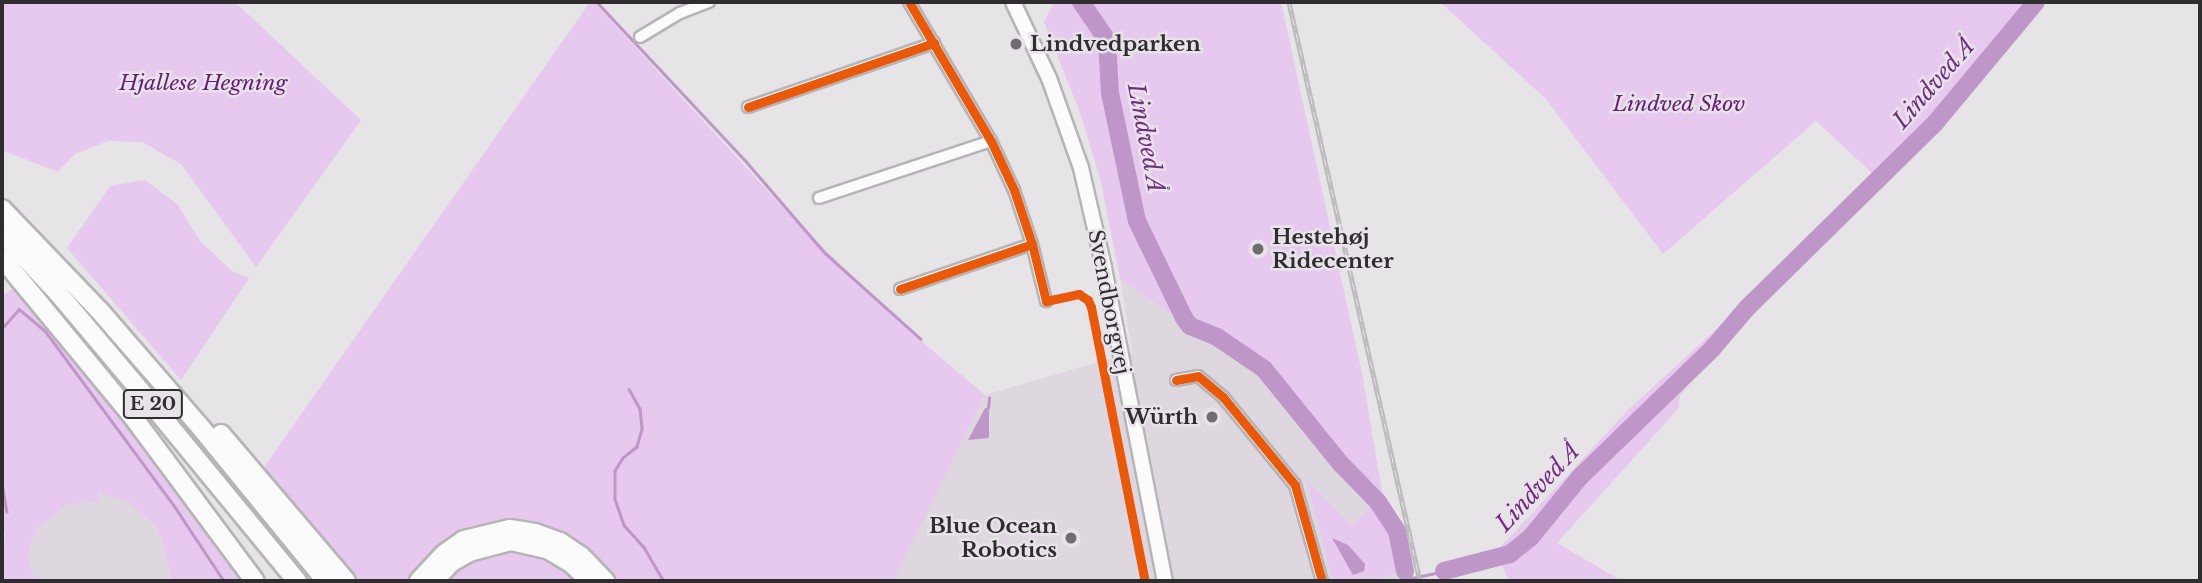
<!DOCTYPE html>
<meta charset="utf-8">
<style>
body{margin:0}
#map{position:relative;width:2202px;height:583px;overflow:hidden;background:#e7e4e8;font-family:"Libre Baskerville",serif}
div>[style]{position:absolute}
.built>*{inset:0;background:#ded7e0}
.green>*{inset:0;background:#e7c8ee}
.water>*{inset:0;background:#bf96c8}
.stream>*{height:2.5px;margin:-1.25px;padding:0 1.25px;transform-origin:1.25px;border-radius:1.25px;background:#bf96c8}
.river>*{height:18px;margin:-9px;padding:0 9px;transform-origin:9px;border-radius:9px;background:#bf96c8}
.roads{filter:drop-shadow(2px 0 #b7b4b7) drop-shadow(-2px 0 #b7b4b7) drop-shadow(0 2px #b7b4b7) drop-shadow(0 -2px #b7b4b7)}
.minor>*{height:10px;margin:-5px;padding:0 5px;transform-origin:5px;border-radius:5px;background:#fbfbfc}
.secondary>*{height:14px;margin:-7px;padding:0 7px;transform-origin:7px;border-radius:7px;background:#fbfbfc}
.motorway>*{height:18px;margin:-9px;padding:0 9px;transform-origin:9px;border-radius:9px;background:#fbfbfc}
.rail>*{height:5px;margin-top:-2.5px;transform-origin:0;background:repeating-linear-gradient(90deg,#e8e3e9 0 8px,#bcbabc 0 16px);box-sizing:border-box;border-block:2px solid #bcbabc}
.cycleway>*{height:9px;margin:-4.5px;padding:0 4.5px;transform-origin:4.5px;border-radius:4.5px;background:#e8590c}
.dots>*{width:19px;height:19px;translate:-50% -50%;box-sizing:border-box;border:4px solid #e8e3e9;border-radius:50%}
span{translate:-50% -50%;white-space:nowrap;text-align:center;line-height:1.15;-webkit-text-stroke:5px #e8e3e9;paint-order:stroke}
.shield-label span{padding:2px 5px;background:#e8e3e9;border:2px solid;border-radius:5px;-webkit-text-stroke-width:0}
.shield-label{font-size:19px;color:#2f2d30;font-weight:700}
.poi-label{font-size:21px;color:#2f2d30;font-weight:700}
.left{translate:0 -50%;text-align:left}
.right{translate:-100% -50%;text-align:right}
.park-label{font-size:21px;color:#661e75;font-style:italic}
.street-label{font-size:21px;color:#2f2d30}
.water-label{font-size:23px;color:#722c81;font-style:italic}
.frame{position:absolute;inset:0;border:4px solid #2f2d30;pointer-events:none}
</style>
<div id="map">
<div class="built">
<div style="clip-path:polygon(1120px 279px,1257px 373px,1388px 530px,1402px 571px,1410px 581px,884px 581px,985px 395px,1132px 352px)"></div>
<div style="clip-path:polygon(98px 493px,127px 501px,156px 526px,164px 546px,172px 581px,37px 581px,30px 568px,29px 555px,31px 542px,37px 529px,67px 505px,97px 501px)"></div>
</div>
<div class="green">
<div style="clip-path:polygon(2px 2px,235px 2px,361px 120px,256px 267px,181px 164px,142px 142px,108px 141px,75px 154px,58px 172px,2px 150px)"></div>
<div style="clip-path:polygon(590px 2px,594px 2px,787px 212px,899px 322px,985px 395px,893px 581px,616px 581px,582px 545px,559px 531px,514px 519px,467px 527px,447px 539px,430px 552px,408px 581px,355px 581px,262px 470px)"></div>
<div style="clip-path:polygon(1054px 2px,1281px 2px,1363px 378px,1386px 515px,1401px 542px,1405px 571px,1367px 581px,1333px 581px,1306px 479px,1351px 526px,1370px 508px,1257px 373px,1120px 279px,1100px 178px,1079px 110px,1044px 22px)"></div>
<div style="clip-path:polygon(1440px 2px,2033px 2px,1875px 176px,1816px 121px,1663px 254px,1545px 98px)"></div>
<div style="clip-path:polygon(145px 180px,178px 205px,200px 241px,232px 271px,249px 278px,181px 380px,67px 248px,110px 186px)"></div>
<div style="clip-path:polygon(15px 286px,112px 402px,244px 581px,172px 581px,164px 546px,156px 526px,127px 501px,98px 493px,98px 501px,67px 505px,37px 529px,31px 542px,29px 555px,30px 568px,37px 581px,2px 581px,5px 534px,2px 509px,2px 297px)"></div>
<div style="clip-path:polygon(1723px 323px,1728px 329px,1680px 396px,1678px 409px,1557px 543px,1622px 581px,1509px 581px,1499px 559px,1439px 581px,1438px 564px,1498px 550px,1629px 409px)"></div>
<div style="clip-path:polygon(506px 547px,540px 552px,582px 581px,440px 581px,459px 563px)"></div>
</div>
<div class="water">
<div style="clip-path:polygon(985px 408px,989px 408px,989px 438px,968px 440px)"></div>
<div style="clip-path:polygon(1332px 538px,1348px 545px,1365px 564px,1364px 571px,1353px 575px)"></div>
</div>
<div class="stream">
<div style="left:597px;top:2px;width:216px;rotate:46.9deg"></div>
<div style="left:745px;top:160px;width:121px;rotate:49.3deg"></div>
<div style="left:824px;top:252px;width:130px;rotate:41.9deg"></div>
<div style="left:2px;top:328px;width:25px;rotate:-48deg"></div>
<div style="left:19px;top:309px;width:35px;rotate:40deg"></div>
<div style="left:46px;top:332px;width:217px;rotate:53.6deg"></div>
<div style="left:175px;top:507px;width:89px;rotate:56.5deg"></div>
<div style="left:629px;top:389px;width:23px;rotate:61deg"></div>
<div style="left:640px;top:409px;width:20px;rotate:84deg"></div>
<div style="left:642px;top:429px;width:19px;rotate:106deg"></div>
<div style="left:637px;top:447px;width:18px;rotate:142deg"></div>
<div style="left:623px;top:458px;width:15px;rotate:122deg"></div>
<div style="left:615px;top:471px;width:28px;rotate:90deg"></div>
<div style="left:615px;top:499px;width:28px;rotate:71deg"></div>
<div style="left:624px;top:525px;width:30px;rotate:48deg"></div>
<div style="left:644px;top:547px;width:39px;rotate:60deg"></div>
<div style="left:988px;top:408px;width:10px;rotate:-84deg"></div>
<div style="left:2px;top:484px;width:28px;rotate:80deg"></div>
<div style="left:1405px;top:571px;width:10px;rotate:45deg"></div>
<div style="left:1412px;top:578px;width:33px;rotate:-12deg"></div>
</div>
<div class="river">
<div style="left:1081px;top:2px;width:46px;rotate:55.6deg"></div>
<div style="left:1107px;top:40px;width:53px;rotate:86.8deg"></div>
<div style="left:1110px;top:93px;width:131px;rotate:78.1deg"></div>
<div style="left:1137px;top:221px;width:108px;rotate:64.1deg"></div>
<div style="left:1184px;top:318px;width:10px;rotate:53deg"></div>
<div style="left:1190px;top:326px;width:29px;rotate:22deg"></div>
<div style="left:1217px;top:337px;width:57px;rotate:34.2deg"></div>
<div style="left:1264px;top:369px;width:122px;rotate:51deg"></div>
<div style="left:1341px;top:464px;width:53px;rotate:45.8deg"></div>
<div style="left:1378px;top:502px;width:35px;rotate:57deg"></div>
<div style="left:1397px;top:531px;width:41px;rotate:78.7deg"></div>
<div style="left:1444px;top:571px;width:68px;rotate:-14.4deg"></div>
<div style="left:1510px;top:554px;width:27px;rotate:-39deg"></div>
<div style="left:1531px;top:537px;width:77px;rotate:-50.8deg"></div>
<div style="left:1580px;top:477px;width:184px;rotate:-44.1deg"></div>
<div style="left:1712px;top:349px;width:54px;rotate:-49.5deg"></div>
<div style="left:1747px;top:308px;width:265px;rotate:-44.5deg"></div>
<div style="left:1936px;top:122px;width:156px;rotate:-50.2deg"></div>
</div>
<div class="roads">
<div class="minor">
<div style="left:909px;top:2px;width:161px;rotate:59.5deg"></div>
<div style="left:991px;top:141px;width:54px;rotate:64.9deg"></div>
<div style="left:1014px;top:190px;width:57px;rotate:71.6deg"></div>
<div style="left:1032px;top:244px;width:59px;rotate:76.2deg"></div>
<div style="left:640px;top:37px;width:47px;rotate:-31deg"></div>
<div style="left:680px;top:13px;width:31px;rotate:-21deg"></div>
<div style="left:748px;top:107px;width:197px;rotate:-19deg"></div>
<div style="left:819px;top:198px;width:181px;rotate:-18.3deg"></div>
<div style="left:900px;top:289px;width:139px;rotate:-18.8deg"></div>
<div style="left:1176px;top:380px;width:22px;rotate:-10deg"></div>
<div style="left:1198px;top:376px;width:33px;rotate:40deg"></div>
<div style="left:1223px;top:397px;width:114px;rotate:50.7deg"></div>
<div style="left:1295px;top:485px;width:100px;rotate:74.3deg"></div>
</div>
<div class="secondary">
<div style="left:1013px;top:2px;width:84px;rotate:64.7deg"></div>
<div style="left:1049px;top:78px;width:96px;rotate:70.4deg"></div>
<div style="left:1081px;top:168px;width:103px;rotate:77deg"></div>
<div style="left:1104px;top:268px;width:319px;rotate:79deg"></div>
</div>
<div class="motorway">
<div style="left:2px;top:209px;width:140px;rotate:46.2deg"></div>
<div style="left:99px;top:310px;width:157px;rotate:49.1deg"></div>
<div style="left:202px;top:429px;width:196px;rotate:50.8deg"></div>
<div style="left:2px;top:233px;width:82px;rotate:47deg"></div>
<div style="left:58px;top:293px;width:141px;rotate:49.9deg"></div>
<div style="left:149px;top:401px;width:233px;rotate:50.6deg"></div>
<div style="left:2px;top:258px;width:206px;rotate:50.5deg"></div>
<div style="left:133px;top:417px;width:204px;rotate:53.4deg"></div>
<div style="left:221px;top:434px;width:193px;rotate:49.6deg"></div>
<div style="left:419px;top:581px;width:37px;rotate:-47deg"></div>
<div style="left:444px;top:554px;width:24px;rotate:-35deg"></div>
<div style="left:464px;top:540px;width:47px;rotate:-13.4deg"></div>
<div style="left:510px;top:529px;width:25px;rotate:9deg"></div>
<div style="left:535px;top:533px;width:27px;rotate:20deg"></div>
<div style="left:560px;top:542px;width:25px;rotate:34deg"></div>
<div style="left:581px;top:556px;width:35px;rotate:46deg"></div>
<div style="left:434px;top:581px;width:26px;rotate:-47deg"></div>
<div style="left:452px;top:562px;width:20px;rotate:-30deg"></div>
<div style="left:469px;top:552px;width:43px;rotate:-14.7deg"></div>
<div style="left:511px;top:541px;width:39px;rotate:13deg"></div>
<div style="left:549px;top:550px;width:27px;rotate:31deg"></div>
<div style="left:572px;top:564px;width:25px;rotate:43deg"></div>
</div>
</div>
<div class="rail">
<div style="left:1289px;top:2px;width:594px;rotate:77.25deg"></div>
</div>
<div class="cycleway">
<div style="left:909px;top:2px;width:161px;rotate:59.5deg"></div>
<div style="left:991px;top:141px;width:54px;rotate:64.9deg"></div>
<div style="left:1014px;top:190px;width:57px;rotate:71.6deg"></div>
<div style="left:1032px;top:244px;width:59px;rotate:76.2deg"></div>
<div style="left:1046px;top:301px;width:34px;rotate:-12deg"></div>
<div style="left:1079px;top:294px;width:11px;rotate:34deg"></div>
<div style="left:1088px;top:300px;width:8px;rotate:67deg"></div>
<div style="left:1091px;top:307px;width:279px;rotate:78.9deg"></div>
<div style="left:748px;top:107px;width:197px;rotate:-19deg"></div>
<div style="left:900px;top:289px;width:139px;rotate:-18.8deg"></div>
<div style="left:1176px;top:380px;width:22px;rotate:-10deg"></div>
<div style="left:1198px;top:376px;width:33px;rotate:40deg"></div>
<div style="left:1223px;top:397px;width:114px;rotate:50.7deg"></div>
<div style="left:1295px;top:485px;width:100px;rotate:74.3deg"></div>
</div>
<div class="dots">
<div style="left:1016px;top:44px;background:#6f6d70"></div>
<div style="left:1258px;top:249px;background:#6f6d70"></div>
<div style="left:1212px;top:417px;background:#6f6d70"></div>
<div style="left:1071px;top:538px;background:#6f6d70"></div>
</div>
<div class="shield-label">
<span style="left:153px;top:404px">E 20</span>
</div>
<div class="poi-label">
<span class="left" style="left:1030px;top:44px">Lindvedparken</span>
<span class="left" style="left:1272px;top:249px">Hestehøj<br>Ridecenter</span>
<span class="right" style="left:1198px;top:417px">Würth</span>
<span class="right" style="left:1057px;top:538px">Blue Ocean<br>Robotics</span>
</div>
<div class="park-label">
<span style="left:203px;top:83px">Hjallese Hegning</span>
<span style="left:1679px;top:104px">Lindved Skov</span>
</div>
<div class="street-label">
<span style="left:1109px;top:302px;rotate:79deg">Svendborgvej</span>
</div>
<div class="water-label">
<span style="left:1934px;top:83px;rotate:-49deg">Lindved Å</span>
<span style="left:1146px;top:138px;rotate:79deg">Lindved Å</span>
<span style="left:1538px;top:487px;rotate:-47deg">Lindved Å</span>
</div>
<div class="frame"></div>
</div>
